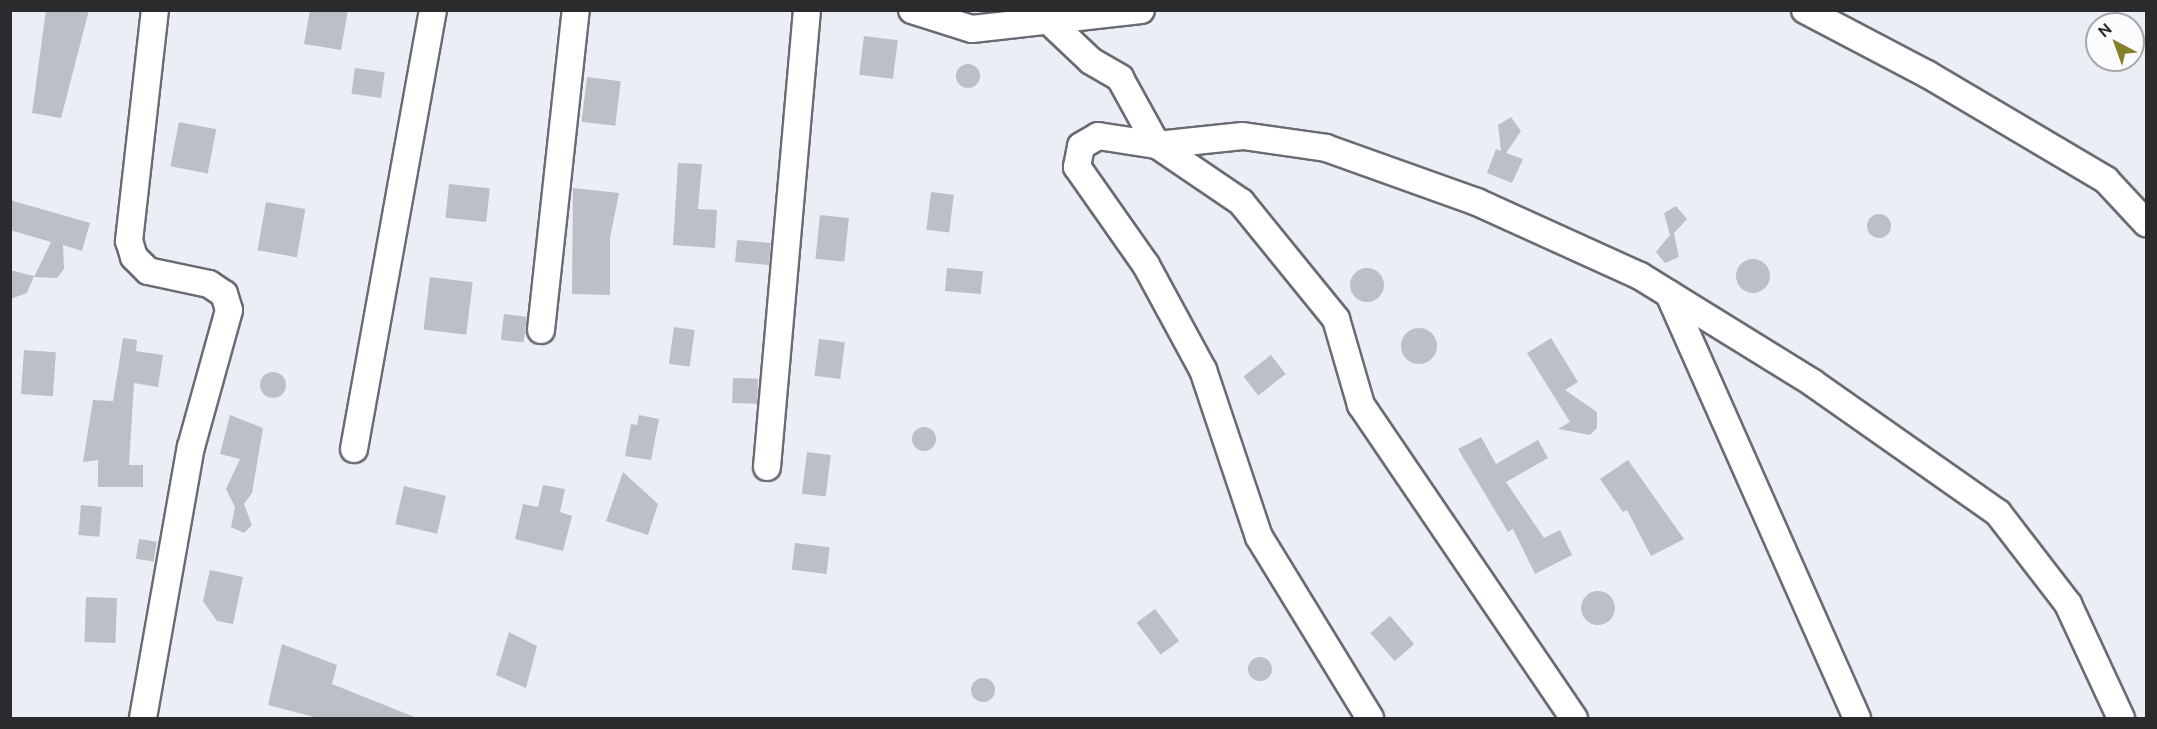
<!DOCTYPE html>
<style>
body{margin:0}
#map{position:relative;width:2157px;height:729px;overflow:hidden;background:#ebeef5;font-family:Ubuntu,sans-serif}
div>[style]{position:absolute}
.building>*{inset:0;background:#bcbfc5;transform-origin:0 0}
.round{border-radius:50%}
.roads{filter:drop-shadow(2px 0 #696c72) drop-shadow(-2px 0 #696c72) drop-shadow(0 2px #696c72) drop-shadow(0 -2px #696c72)}
.minor>*{height:26px;margin:-13px;padding:0 13px;transform-origin:13px;border-radius:13px;background:#fff}
span{translate:-50% -50%;white-space:nowrap;text-align:center;line-height:1.15;-webkit-text-stroke:4.5px #fafcfe;paint-order:stroke}
.frame{position:absolute;inset:0;border:12px solid #2a2b2d;pointer-events:none}
.north{position:absolute;left:2085px;top:12px;width:60px;height:60px;box-sizing:border-box;background:#fafcfe;border:2px solid #a7a8aa;border-radius:50%;rotate:319deg;font-size:16px;font-weight:700;line-height:24px;text-align:center;color:#2a2b2d}
.north::after{content:'';display:block;margin:auto;width:21px;height:27px;background:#888028;clip-path:polygon(50% 0,100% 100%,50% 72%,0 100%)}
</style>
<div id="map">
<div class="building">
<div style="clip-path:polygon(46px 10px,89px 10px,61px 118px,32px 113px)"></div>
<div style="clip-path:polygon(310px 10px,348px 10px,341px 50px,304px 44px)"></div>
<div style="left:864px;top:36px;width:34px;height:39px;rotate:7deg"></div>
<div class="round" style="left:956px;top:64px;width:24px;height:24px"></div>
<div style="left:355px;top:68px;width:30px;height:26px;rotate:8deg"></div>
<div style="left:587px;top:77px;width:34px;height:45px;rotate:7deg"></div>
<div style="clip-path:polygon(1511px 117px,1521px 131px,1506px 153px,1523px 159px,1512px 183px,1487px 173px,1496px 149px,1501px 151px,1498px 125px)"></div>
<div style="left:179px;top:122px;width:38px;height:45px;rotate:11deg"></div>
<div style="clip-path:polygon(678px 163px,702px 164px,698px 209px,717px 210px,715px 248px,673px 245px)"></div>
<div style="left:449px;top:184px;width:41px;height:34px;rotate:6deg"></div>
<div style="clip-path:polygon(573px 188px,619px 193px,610px 238px,610px 295px,572px 294px)"></div>
<div style="left:931px;top:192px;width:23px;height:38px;rotate:7deg"></div>
<div style="clip-path:polygon(10px 200px,90px 223px,82px 251px,63px 245px,64px 269px,57px 278px,34px 277px,51px 242px,10px 230px)"></div>
<div style="left:266px;top:202px;width:40px;height:49px;rotate:10deg"></div>
<div style="clip-path:polygon(1676px 206px,1687px 219px,1674px 233px,1679px 257px,1665px 263px,1656px 252px,1670px 235px,1664px 213px)"></div>
<div class="round" style="left:1867px;top:214px;width:24px;height:24px"></div>
<div style="left:820px;top:215px;width:29px;height:44px;rotate:6deg"></div>
<div style="left:737px;top:240px;width:34px;height:22px;rotate:5deg"></div>
<div class="round" style="left:1736px;top:259px;width:34px;height:34px"></div>
<div style="left:947px;top:268px;width:36px;height:23px;rotate:5deg"></div>
<div class="round" style="left:1350px;top:268px;width:34px;height:34px"></div>
<div style="clip-path:polygon(10px 270px,34px 276px,27px 293px,10px 299px)"></div>
<div style="left:430px;top:277px;width:43px;height:53px;rotate:7deg"></div>
<div style="left:504px;top:314px;width:23px;height:26px;rotate:7deg"></div>
<div style="left:674px;top:327px;width:21px;height:37px;rotate:8deg"></div>
<div class="round" style="left:1401px;top:328px;width:36px;height:36px"></div>
<div style="clip-path:polygon(123px 338px,137px 340px,136px 351px,163px 355px,158px 387px,134px 383px,129px 465px,143px 465px,143px 487px,98px 487px,98px 460px,83px 462px,93px 400px,113px 401px)"></div>
<div style="clip-path:polygon(1551px 338px,1578px 382px,1565px 390px,1597px 412px,1597px 428px,1590px 435px,1558px 429px,1570px 422px,1527px 353px)"></div>
<div style="left:819px;top:339px;width:26px;height:37px;rotate:7deg"></div>
<div style="left:24px;top:350px;width:32px;height:44px;rotate:4deg"></div>
<div style="left:1271px;top:355px;width:24px;height:35px;rotate:52deg"></div>
<div class="round" style="left:260px;top:372px;width:26px;height:26px"></div>
<div style="left:733px;top:378px;width:25px;height:25px;rotate:2deg"></div>
<div style="clip-path:polygon(230px 415px,263px 428px,252px 493px,244px 504px,252px 525px,244px 533px,231px 527px,235px 507px,226px 489px,240px 459px,220px 454px)"></div>
<div style="clip-path:polygon(639px 415px,659px 419px,651px 460px,625px 456px,631px 424px,637px 425px)"></div>
<div class="round" style="left:912px;top:427px;width:24px;height:24px"></div>
<div style="clip-path:polygon(1481px 437px,1496px 464px,1538px 440px,1548px 458px,1506px 482px,1544px 538px,1560px 530px,1572px 555px,1535px 574px,1513px 529px,1508px 532px,1458px 449px)"></div>
<div style="left:807px;top:452px;width:24px;height:42px;rotate:7deg"></div>
<div style="clip-path:polygon(1628px 460px,1684px 539px,1651px 556px,1627px 510px,1623px 512px,1600px 479px)"></div>
<div style="clip-path:polygon(623px 472px,658px 504px,648px 535px,606px 521px)"></div>
<div style="clip-path:polygon(543px 485px,565px 489px,560px 512px,572px 516px,563px 551px,515px 539px,523px 504px,538px 507px)"></div>
<div style="left:404px;top:486px;width:43px;height:39px;rotate:13deg"></div>
<div style="left:81px;top:505px;width:21px;height:30px;rotate:5deg"></div>
<div style="left:139px;top:539px;width:18px;height:20px;rotate:9deg"></div>
<div style="left:795px;top:543px;width:35px;height:27px;rotate:7deg"></div>
<div style="clip-path:polygon(210px 570px,243px 577px,233px 624px,217px 621px,203px 601px)"></div>
<div class="round" style="left:1581px;top:591px;width:34px;height:34px"></div>
<div style="left:86px;top:597px;width:31px;height:45px;rotate:2deg"></div>
<div style="left:1155px;top:609px;width:40px;height:23px;rotate:53deg"></div>
<div style="left:1390px;top:616px;width:37px;height:26px;rotate:49deg"></div>
<div style="clip-path:polygon(509px 632px,537px 646px,526px 688px,496px 675px)"></div>
<div style="clip-path:polygon(282px 644px,337px 665px,332px 684px,417px 718px,318px 718px,268px 705px)"></div>
<div class="round" style="left:1248px;top:657px;width:24px;height:24px"></div>
<div class="round" style="left:971px;top:678px;width:24px;height:24px"></div>
</div>
<div class="roads">
<div class="minor">
<div style="left:912px;top:10px;width:63px;rotate:17.6deg"></div>
<div style="left:972px;top:29px;width:170px;rotate:-6.4deg"></div>
<div style="left:1805px;top:10px;width:138px;rotate:27.7deg"></div>
<div style="left:1927px;top:74px;width:208px;rotate:30.6deg"></div>
<div style="left:2106px;top:180px;width:59px;rotate:47.1deg"></div>
<div style="left:1051px;top:23px;width:55px;rotate:43.5deg"></div>
<div style="left:1091px;top:61px;width:34px;rotate:30deg"></div>
<div style="left:1120px;top:78px;width:77px;rotate:61.1deg"></div>
<div style="left:1157px;top:145px;width:86px;rotate:-6deg"></div>
<div style="left:1243px;top:136px;width:84px;rotate:8.2deg"></div>
<div style="left:1326px;top:148px;width:160px;rotate:19.7deg"></div>
<div style="left:1477px;top:202px;width:179px;rotate:24.4deg"></div>
<div style="left:1640px;top:276px;width:203px;rotate:31.7deg"></div>
<div style="left:1813px;top:383px;width:226px;rotate:35.1deg"></div>
<div style="left:1998px;top:513px;width:115px;rotate:52.4deg"></div>
<div style="left:2068px;top:604px;width:126px;rotate:65.1deg"></div>
<div style="left:1669px;top:294px;width:464px;rotate:66.1deg"></div>
<div style="left:541px;top:330px;width:322px;rotate:-83.8deg"></div>
<div style="left:354px;top:449px;width:446px;rotate:-79.8deg"></div>
<div style="left:767px;top:467px;width:459px;rotate:-85deg"></div>
<div style="left:143px;top:718px;width:275px;rotate:-80deg"></div>
<div style="left:191px;top:447px;width:142px;rotate:-74.5deg"></div>
<div style="left:229px;top:310px;width:17px;rotate:-107deg"></div>
<div style="left:224px;top:294px;width:18px;rotate:-146deg"></div>
<div style="left:209px;top:284px;width:62px;rotate:-168deg"></div>
<div style="left:148px;top:271px;width:20px;rotate:-135deg"></div>
<div style="left:134px;top:257px;width:17px;rotate:-107deg"></div>
<div style="left:129px;top:241px;width:232px;rotate:-83.6deg"></div>
<div style="left:1370px;top:718px;width:212px;rotate:-121.5deg"></div>
<div style="left:1259px;top:537px;width:176px;rotate:-108.5deg"></div>
<div style="left:1203px;top:370px;width:119px;rotate:-118.5deg"></div>
<div style="left:1146px;top:265px;width:120px;rotate:-125.1deg"></div>
<div style="left:1077px;top:167px;width:21px;rotate:-79deg"></div>
<div style="left:1081px;top:146px;width:20px;rotate:-30deg"></div>
<div style="left:1098px;top:136px;width:60px;rotate:8.7deg"></div>
<div style="left:1157px;top:145px;width:102px;rotate:34.2deg"></div>
<div style="left:1241px;top:202px;width:151px;rotate:50.9deg"></div>
<div style="left:1336px;top:319px;width:90px;rotate:73.8deg"></div>
<div style="left:1361px;top:405px;width:379px;rotate:55.8deg"></div>
</div>
</div>
<div class="frame"></div>
<div class="north">N</div>
</div>
